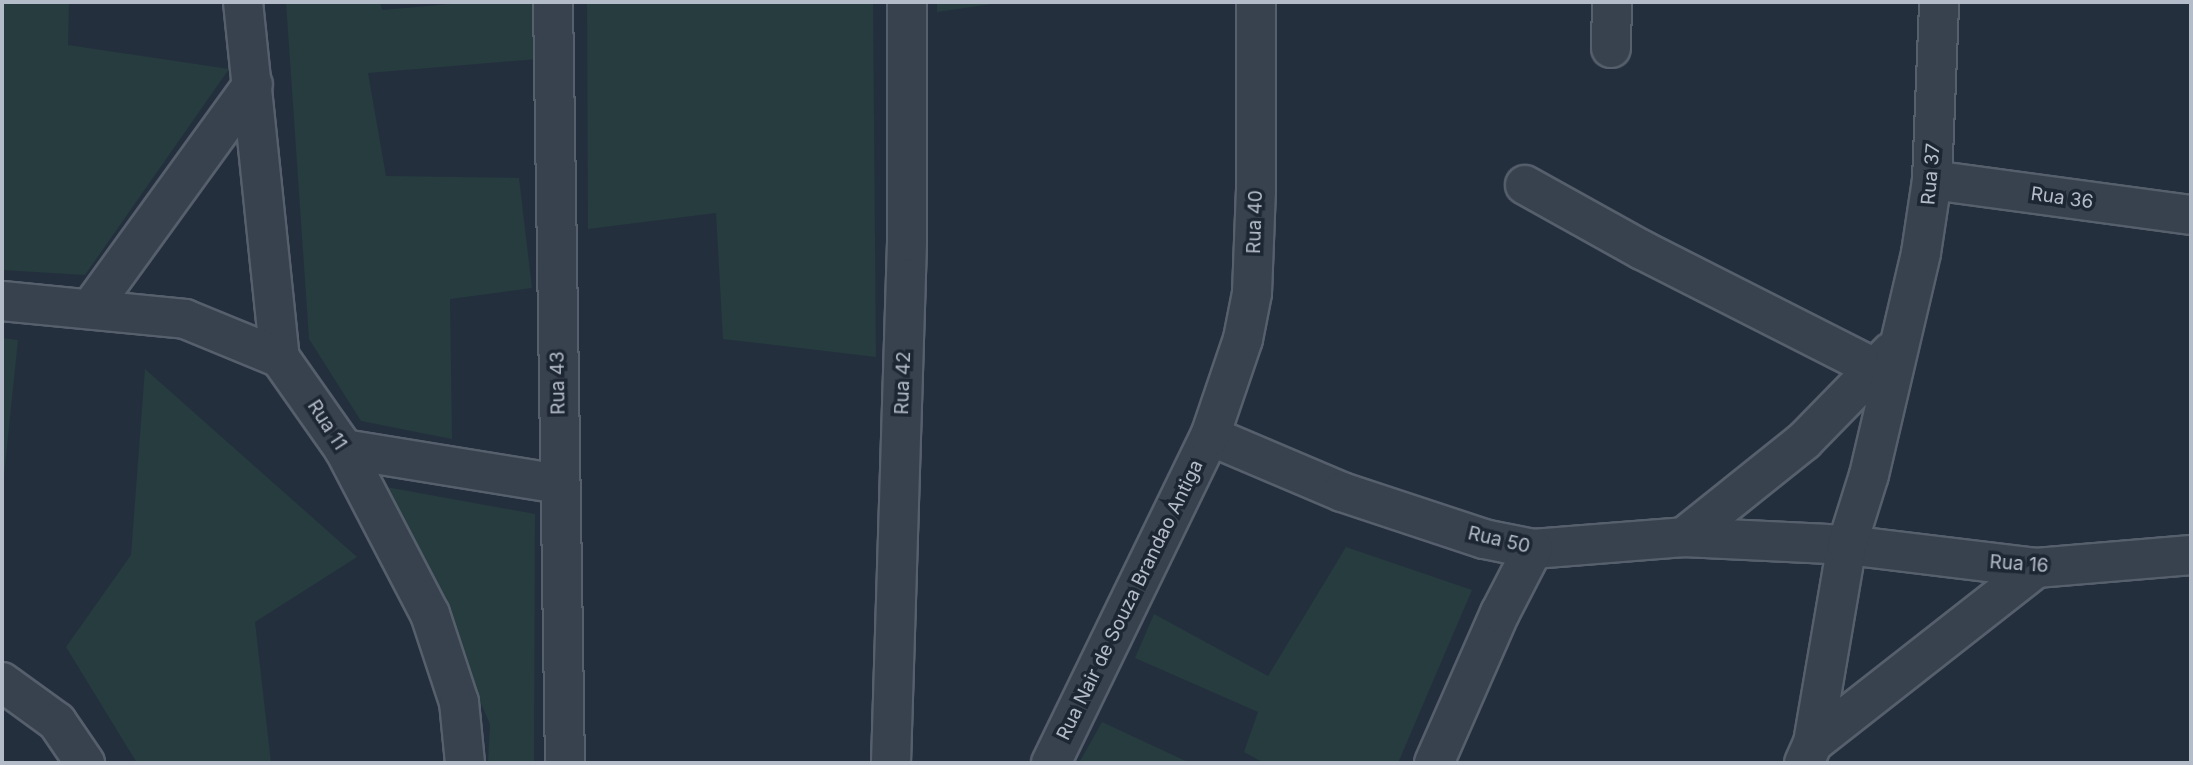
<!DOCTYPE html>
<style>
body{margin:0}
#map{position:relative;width:2193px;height:765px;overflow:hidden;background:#242f3e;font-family:Inter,sans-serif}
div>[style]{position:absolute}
.green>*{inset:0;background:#263c3f}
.roads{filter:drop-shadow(2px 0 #565f6c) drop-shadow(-2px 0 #565f6c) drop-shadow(0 2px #565f6c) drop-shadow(0 -2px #565f6c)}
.minor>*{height:38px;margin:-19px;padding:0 19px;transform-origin:19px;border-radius:19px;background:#38414e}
span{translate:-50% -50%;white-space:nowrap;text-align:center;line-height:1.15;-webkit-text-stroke:7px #1d2633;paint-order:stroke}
.street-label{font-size:19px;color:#b4bcc9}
.frame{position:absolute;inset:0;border:4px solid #b4bcc9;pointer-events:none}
</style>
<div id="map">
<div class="green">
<div style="clip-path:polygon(2px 2px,69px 2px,68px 45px,229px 69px,85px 275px,2px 270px)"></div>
<div style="clip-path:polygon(286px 2px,380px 2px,382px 10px,474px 2px,533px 2px,538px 59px,368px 73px,386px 176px,519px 178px,532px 288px,450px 299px,452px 439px,361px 421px,309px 339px)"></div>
<div style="clip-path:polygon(587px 2px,873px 2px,876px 357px,723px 339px,716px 213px,588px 229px)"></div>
<div style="clip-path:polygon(937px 2px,1006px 2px,937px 12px)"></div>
<div style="clip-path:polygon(2px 338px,18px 340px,2px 495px)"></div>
<div style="clip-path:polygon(145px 369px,357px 557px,255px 622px,271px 763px,137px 763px,66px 647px,131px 555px)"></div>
<div style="clip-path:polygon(386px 487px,535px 514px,534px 763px,488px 763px,490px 724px)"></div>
<div style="clip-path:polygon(1346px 547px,1472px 590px,1398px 763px,1264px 763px,1244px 752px,1258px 712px,1135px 658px,1154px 614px,1268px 676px)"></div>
<div style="clip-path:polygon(1102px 722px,1190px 763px,1079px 763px)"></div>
</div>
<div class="roads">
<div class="minor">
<div style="left:243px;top:2px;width:358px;rotate:84.1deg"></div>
<div style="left:553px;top:2px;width:761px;rotate:89.1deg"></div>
<div style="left:1611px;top:48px;width:46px;rotate:-88.8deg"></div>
<div style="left:1932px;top:180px;width:261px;rotate:7.7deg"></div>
<div style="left:1525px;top:185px;width:134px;rotate:29.1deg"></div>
<div style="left:1642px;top:250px;width:261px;rotate:26.9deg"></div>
<div style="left:2px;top:301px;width:184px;rotate:5.6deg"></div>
<div style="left:185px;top:319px;width:103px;rotate:22.3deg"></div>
<div style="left:280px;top:358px;width:111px;rotate:54.9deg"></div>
<div style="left:344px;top:449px;width:186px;rotate:62.5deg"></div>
<div style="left:430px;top:614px;width:93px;rotate:71.8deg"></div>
<div style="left:459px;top:702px;width:61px;rotate:84.4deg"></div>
<div style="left:91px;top:308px;width:276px;rotate:-54.1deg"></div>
<div style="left:1210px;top:436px;width:143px;rotate:23deg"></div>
<div style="left:1342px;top:492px;width:150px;rotate:18.3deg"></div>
<div style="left:1484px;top:539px;width:50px;rotate:11.5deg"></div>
<div style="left:1533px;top:549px;width:151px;rotate:-4.5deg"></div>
<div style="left:1684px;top:537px;width:163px;rotate:2.8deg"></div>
<div style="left:1847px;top:545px;width:190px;rotate:6.9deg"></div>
<div style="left:2036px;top:568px;width:156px;rotate:-4.8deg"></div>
<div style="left:344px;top:449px;width:218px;rotate:9.2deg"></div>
<div style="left:1684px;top:537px;width:154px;rotate:-38.7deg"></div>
<div style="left:1804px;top:441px;width:124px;rotate:-45.7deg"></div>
<div style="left:2px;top:682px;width:68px;rotate:36deg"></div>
<div style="left:57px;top:722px;width:50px;rotate:55.7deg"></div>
<div style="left:1813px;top:743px;width:283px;rotate:-38.1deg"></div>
<div style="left:891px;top:763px;width:522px;rotate:-88.24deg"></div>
<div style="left:907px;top:241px;width:239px;rotate:-90deg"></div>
<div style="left:1051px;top:763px;width:364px;rotate:-64.1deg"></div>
<div style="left:1210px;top:436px;width:102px;rotate:-71.2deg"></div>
<div style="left:1243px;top:339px;width:47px;rotate:-78.9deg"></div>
<div style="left:1252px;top:293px;width:102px;rotate:-87.8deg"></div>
<div style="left:1256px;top:191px;width:189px;rotate:-90deg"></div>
<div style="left:1434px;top:763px;width:164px;rotate:-66.3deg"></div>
<div style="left:1500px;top:613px;width:72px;rotate:-62.7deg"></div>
<div style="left:1804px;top:763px;width:22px;rotate:-66deg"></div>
<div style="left:1813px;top:743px;width:201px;rotate:-80.3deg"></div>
<div style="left:1847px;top:545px;width:73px;rotate:-72.6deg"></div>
<div style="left:1869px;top:475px;width:228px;rotate:-76.8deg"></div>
<div style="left:1921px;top:253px;width:74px;rotate:-81.4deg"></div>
<div style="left:1932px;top:180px;width:178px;rotate:-87.7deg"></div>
</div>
</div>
<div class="street-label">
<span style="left:1931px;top:174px;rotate:-85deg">Rua 37</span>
<span style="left:2062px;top:198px;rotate:8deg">Rua 36</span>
<span style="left:1255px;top:222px;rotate:-88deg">Rua 40</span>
<span style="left:558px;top:383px;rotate:-91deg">Rua 43</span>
<span style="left:903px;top:383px;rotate:-88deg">Rua 42</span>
<span style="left:327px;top:425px;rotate:57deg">Rua 11</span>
<span style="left:1499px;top:540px;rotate:13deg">Rua 50</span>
<span style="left:2019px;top:564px;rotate:4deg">Rua 16</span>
<span style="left:1130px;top:600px;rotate:-64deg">Rua Nair de Souza Brandao Antiga</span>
</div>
<div class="frame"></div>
</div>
